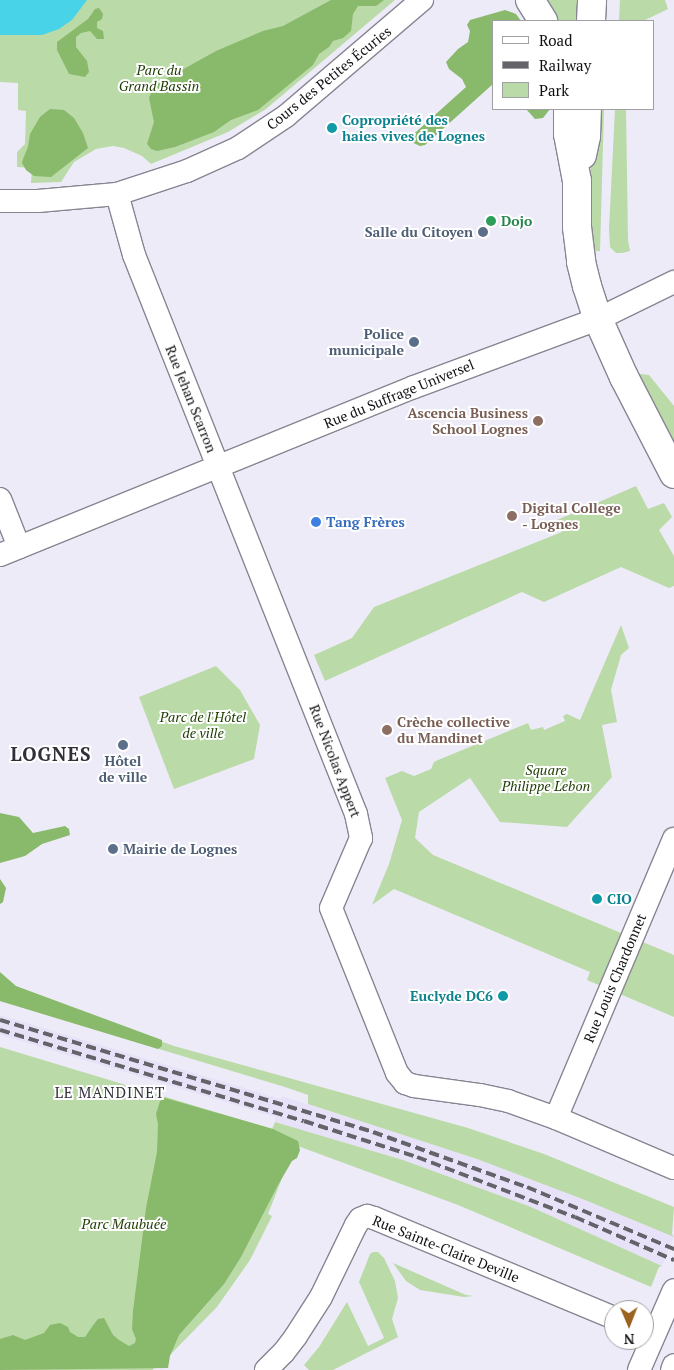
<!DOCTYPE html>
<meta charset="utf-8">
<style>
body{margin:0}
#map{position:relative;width:674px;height:1370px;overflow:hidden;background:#eeebf9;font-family:"PT Serif",serif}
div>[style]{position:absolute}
.built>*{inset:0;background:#e7e2f8}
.green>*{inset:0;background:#badaa8}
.forest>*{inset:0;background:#89b96a}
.water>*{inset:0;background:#48d3e9}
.roads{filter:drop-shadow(1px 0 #888592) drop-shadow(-1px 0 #888592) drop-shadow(0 1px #888592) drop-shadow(0 -1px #888592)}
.street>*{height:22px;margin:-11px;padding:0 11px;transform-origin:11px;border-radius:11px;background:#fff}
.secondary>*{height:28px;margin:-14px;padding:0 14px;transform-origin:14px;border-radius:14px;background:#fff}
.rail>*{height:4px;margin-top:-2px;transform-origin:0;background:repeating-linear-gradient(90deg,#64636a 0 10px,transparent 0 15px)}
.dots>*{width:14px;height:14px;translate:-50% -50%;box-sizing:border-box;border:2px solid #fff;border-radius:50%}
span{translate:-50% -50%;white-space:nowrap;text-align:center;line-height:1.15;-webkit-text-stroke:4px #fff;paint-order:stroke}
.park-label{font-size:14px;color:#1d3b01;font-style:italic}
.street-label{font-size:14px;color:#111014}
.culture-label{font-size:14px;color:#0d838f;font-weight:700}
.left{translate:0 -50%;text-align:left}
.right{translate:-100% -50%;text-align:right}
.leisure-label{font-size:14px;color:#27864d;font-weight:700}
.service-label{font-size:14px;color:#4e5e75;font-weight:700}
.education-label{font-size:14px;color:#785e54;font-weight:700}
.shop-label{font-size:14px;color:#366cbe;font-weight:700}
.neighbourhood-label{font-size:15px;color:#322f3a;letter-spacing:1px}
.district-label{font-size:19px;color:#322f3a;font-weight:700;letter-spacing:1px}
.legend{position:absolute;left:492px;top:20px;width:162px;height:90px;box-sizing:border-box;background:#fff;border:1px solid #a09fa1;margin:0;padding:6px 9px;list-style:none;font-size:15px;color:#111014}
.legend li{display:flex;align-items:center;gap:10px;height:25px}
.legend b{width:25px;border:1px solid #a09fa1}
.north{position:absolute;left:604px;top:1300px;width:50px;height:50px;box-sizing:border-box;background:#fff;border:1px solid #a09fa1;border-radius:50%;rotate:179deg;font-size:14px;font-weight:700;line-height:20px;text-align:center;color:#111014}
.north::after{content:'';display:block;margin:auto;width:18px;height:22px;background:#9b631f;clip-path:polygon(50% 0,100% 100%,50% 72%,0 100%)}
</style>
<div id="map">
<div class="built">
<div style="clip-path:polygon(0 1015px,281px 1099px,282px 1096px,477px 1159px,585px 1200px,674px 1237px,662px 1266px,531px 1207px,403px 1160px,275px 1122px,275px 1117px,0 1035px)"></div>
</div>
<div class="green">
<div style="clip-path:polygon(0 0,395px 0,266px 109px,228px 132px,151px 164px,142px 156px,124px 148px,113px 146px,96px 149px,74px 162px,61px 182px,31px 183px,32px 168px,17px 167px,17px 152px,25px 144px,26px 111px,18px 110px,18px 83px,0 82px)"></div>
<div style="clip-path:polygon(540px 0,583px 0,581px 21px,557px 21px,547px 7px)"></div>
<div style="clip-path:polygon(620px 0,665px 0,668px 9px,643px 21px,619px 21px)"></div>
<div style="clip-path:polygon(595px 109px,604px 109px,600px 251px,591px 251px,588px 203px)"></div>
<div style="clip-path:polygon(615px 109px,626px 109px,628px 240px,630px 251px,622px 253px,616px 253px,610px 247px,609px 229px)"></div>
<div style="clip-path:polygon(640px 374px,649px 375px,674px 406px,674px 447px,637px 376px)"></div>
<div style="clip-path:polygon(636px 486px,648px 509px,664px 503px,672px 517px,659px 530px,674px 556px,674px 586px,669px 588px,621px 567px,544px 602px,522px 592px,325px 681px,314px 655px,352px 638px,374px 607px,562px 532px,557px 520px)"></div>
<div style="clip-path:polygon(621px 625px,629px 648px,621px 655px,611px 690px,617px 722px,602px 725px,612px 777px,567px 827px,500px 822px,470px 778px,419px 812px,415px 838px,433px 855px,674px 955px,674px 1017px,587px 980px,590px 972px,394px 889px,372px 905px,389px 864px,402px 820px,385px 778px,402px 771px,414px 776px,431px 769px,434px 762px,438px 760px,528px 723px,531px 730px,543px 727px,544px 730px,565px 721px,563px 716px,567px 714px,580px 720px)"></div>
<div style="clip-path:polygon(216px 666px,240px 690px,260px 725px,254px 759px,174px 789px,139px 697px)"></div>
<div style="clip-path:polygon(0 983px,174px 1046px,468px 1128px,544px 1154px,674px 1207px,672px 1234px,674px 1237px,585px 1200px,477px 1159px,308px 1104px,308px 1095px,285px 1087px,0 1001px)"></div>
<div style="clip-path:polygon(0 1047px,272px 1129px,275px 1122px,403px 1160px,531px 1207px,662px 1266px,659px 1267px,651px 1287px,458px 1205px,295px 1145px,268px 1214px,272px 1216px,250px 1260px,217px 1307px,164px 1361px,152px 1370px,0 1370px)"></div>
<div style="clip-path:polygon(373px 1252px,378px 1252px,384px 1258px,395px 1281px,398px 1298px,392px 1319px,398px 1337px,333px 1370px,309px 1370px,304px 1365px,319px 1347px,347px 1302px,368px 1346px,384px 1338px,359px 1282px,370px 1254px)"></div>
<div style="clip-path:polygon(393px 1263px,466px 1295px,474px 1296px,464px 1297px,420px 1290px,406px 1281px)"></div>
</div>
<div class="forest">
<div style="clip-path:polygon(331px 0,384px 0,376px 6px,358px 6px,353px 14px,351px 31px,343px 38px,333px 41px,329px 47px,319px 54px,313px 65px,258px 110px,231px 120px,214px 132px,175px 147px,157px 151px,151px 149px,147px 144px,154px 122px,149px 98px,153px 88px,162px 81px,216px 51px,263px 31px,283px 26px)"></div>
<div style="clip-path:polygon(99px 8px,103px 14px,102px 19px,97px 22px,97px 28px,103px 31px,104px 39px,97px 39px,90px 31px,81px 33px,76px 37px,76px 47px,87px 61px,89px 72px,85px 77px,69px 74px,57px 50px,57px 42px,88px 19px,95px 9px)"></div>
<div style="clip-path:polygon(505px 10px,516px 14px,521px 21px,493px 21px,493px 84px,425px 145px,420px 146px,407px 140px,466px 87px,462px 79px,449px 69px,446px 62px,458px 49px,468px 42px,470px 31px,467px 25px,470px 20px)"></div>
<div style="clip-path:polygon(50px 109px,64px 110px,74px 118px,83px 133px,88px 148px,51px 177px,34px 176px,26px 170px,22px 163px,23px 159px,28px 147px,30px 134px,40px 117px)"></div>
<div style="clip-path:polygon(526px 109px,550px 109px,543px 118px,535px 119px)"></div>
<div style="clip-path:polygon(0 813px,19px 817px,33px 833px,65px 826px,69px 829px,70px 835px,42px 844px,25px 856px,0 863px)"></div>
<div style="clip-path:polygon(0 879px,6px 888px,3px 902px,0 904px)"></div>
<div style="clip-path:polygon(0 972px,16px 986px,162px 1040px,162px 1046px,158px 1049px,0 1001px)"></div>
<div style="clip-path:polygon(165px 1098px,273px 1129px,298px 1141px,300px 1150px,297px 1158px,292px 1161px,278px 1185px,241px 1257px,224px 1284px,179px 1335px,170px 1356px,168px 1368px,0 1370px,0 1339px,13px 1335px,25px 1340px,44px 1333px,50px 1325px,60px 1323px,68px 1327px,70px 1332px,78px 1337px,85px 1337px,94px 1324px,98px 1319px,104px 1318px,113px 1335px,119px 1340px,129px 1346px,135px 1343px,136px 1339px,132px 1329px,133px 1311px,146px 1208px,157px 1152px,158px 1124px,156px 1114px,160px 1101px)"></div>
</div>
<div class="water">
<div style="clip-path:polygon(0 0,87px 0,72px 20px,59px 29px,42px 35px,0 35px)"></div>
</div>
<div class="roads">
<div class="street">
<div style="left:117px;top:194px;width:63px;rotate:74.4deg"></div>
<div style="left:134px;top:255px;width:601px;rotate:68.34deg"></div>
<div style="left:356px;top:814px;width:25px;rotate:78deg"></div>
<div style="left:361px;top:838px;width:76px;rotate:113.2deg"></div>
<div style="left:331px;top:908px;width:178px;rotate:68.2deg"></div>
<div style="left:397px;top:1073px;width:13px;rotate:51deg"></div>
<div style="left:405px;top:1083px;width:9px;rotate:18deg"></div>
<div style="left:414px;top:1086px;width:67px;rotate:7.8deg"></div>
<div style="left:480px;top:1095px;width:29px;rotate:12deg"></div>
<div style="left:508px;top:1101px;width:51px;rotate:19.5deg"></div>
<div style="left:556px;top:1118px;width:128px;rotate:23deg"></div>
<div style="left:0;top:201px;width:38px"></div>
<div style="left:38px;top:201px;width:79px;rotate:-5.1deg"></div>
<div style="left:117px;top:194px;width:74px;rotate:-18.2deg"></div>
<div style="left:187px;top:171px;width:56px;rotate:-24.3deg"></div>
<div style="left:238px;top:148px;width:58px;rotate:-33.7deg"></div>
<div style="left:286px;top:116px;width:179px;rotate:-40.5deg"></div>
<div style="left:0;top:499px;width:52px;rotate:68.4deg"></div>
<div style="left:0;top:555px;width:447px;rotate:-22.1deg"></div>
<div style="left:414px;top:387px;width:196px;rotate:-20.3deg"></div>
<div style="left:598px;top:319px;width:85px;rotate:-26deg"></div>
<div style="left:556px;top:1118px;width:303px;rotate:-67.1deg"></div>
<div style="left:266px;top:1370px;width:25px;rotate:-45deg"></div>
<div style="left:284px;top:1352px;width:20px;rotate:-53deg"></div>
<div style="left:296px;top:1336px;width:46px;rotate:-57.3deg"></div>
<div style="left:321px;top:1297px;width:80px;rotate:-64.1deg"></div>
<div style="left:356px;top:1225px;width:7px;rotate:-56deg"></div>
<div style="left:360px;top:1219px;width:8px;rotate:-23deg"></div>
<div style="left:367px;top:1216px;width:7px;rotate:16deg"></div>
<div style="left:374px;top:1218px;width:260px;rotate:22.6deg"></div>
<div style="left:639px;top:1370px;width:87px;rotate:-66.4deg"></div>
<div style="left:672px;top:1370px;width:5px;rotate:-68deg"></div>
</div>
<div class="secondary">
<div style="left:530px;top:0;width:25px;rotate:58deg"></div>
<div style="left:591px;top:21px;width:21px;rotate:-87deg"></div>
<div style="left:568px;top:109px;width:25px;rotate:90deg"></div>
<div style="left:568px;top:134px;width:48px;rotate:79.2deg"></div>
<div style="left:577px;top:181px;width:46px;rotate:90deg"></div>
<div style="left:577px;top:227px;width:35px;rotate:83deg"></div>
<div style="left:581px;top:262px;width:25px;rotate:76deg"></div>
<div style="left:587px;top:286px;width:35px;rotate:72deg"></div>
<div style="left:598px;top:319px;width:64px;rotate:65.9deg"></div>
<div style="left:624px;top:377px;width:109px;rotate:62.7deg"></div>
<div style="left:582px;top:155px;width:19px;rotate:-78deg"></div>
<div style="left:586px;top:136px;width:27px;rotate:-88deg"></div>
</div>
</div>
<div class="rail">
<div style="left:0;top:1020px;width:389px;rotate:16.7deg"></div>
<div style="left:373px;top:1132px;width:164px;rotate:19.7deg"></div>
<div style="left:527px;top:1187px;width:160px;rotate:22.9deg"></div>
<div style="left:0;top:1030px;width:317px;rotate:16.7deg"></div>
<div style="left:304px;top:1121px;width:119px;rotate:17.7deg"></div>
<div style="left:417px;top:1157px;width:169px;rotate:20.8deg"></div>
<div style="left:575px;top:1217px;width:108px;rotate:23.5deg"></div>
</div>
<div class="dots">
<div style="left:332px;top:128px;background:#0f9aa8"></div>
<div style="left:491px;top:221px;background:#2e9e5b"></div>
<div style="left:483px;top:232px;background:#5c6f8a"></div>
<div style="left:414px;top:342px;background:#5c6f8a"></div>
<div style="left:538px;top:421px;background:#8d6e63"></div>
<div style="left:512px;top:516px;background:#8d6e63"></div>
<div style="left:316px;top:522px;background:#3f7fe0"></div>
<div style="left:387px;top:730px;background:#8d6e63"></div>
<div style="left:123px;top:745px;background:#5c6f8a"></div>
<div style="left:113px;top:849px;background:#5c6f8a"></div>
<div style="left:597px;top:899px;background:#0f9aa8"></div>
<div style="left:503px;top:996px;background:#0f9aa8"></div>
</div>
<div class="park-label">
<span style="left:159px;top:78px">Parc du<br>Grand Bassin</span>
<span style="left:203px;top:725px">Parc de l'Hôtel<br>de ville</span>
<span style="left:546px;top:778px">Square<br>Philippe Lebon</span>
<span style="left:124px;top:1224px">Parc Maubuée</span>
</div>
<div class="street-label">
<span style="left:329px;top:78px;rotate:-39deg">Cours des Petites Écuries</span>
<span style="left:399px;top:394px;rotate:-22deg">Rue du Suffrage Universel</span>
<span style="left:191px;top:399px;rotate:68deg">Rue Jehan Scarron</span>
<span style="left:335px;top:761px;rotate:69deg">Rue Nicolas Appert</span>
<span style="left:615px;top:978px;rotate:-67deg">Rue Louis Chardonnet</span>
<span style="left:446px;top:1249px;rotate:22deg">Rue Sainte-Claire Deville</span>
</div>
<div class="culture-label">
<span class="left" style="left:342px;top:128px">Copropriété des<br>haies vives de Lognes</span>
<span class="left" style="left:607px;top:899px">CIO</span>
<span class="right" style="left:493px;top:996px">Euclyde DC6</span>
</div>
<div class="leisure-label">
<span class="left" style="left:501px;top:221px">Dojo</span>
</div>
<div class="service-label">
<span class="right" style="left:473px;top:232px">Salle du Citoyen</span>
<span class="right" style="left:404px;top:342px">Police<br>municipale</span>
<span style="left:123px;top:769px">Hôtel<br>de ville</span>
<span class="left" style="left:123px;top:849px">Mairie de Lognes</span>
</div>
<div class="education-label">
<span class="right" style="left:528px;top:421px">Ascencia Business<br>School Lognes</span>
<span class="left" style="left:522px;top:516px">Digital College<br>- Lognes</span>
<span class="left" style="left:397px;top:730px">Crèche collective<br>du Mandinet</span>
</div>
<div class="shop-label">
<span class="left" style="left:326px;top:522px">Tang Frères</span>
</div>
<div class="neighbourhood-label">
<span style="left:110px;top:1093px">LE MANDINET</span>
</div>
<div class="district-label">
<span style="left:51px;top:754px">LOGNES</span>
</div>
<ul class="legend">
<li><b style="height:6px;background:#fff"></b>Road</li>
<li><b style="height:6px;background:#64636a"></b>Railway</li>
<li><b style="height:14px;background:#badaa8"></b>Park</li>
</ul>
<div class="north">N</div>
</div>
